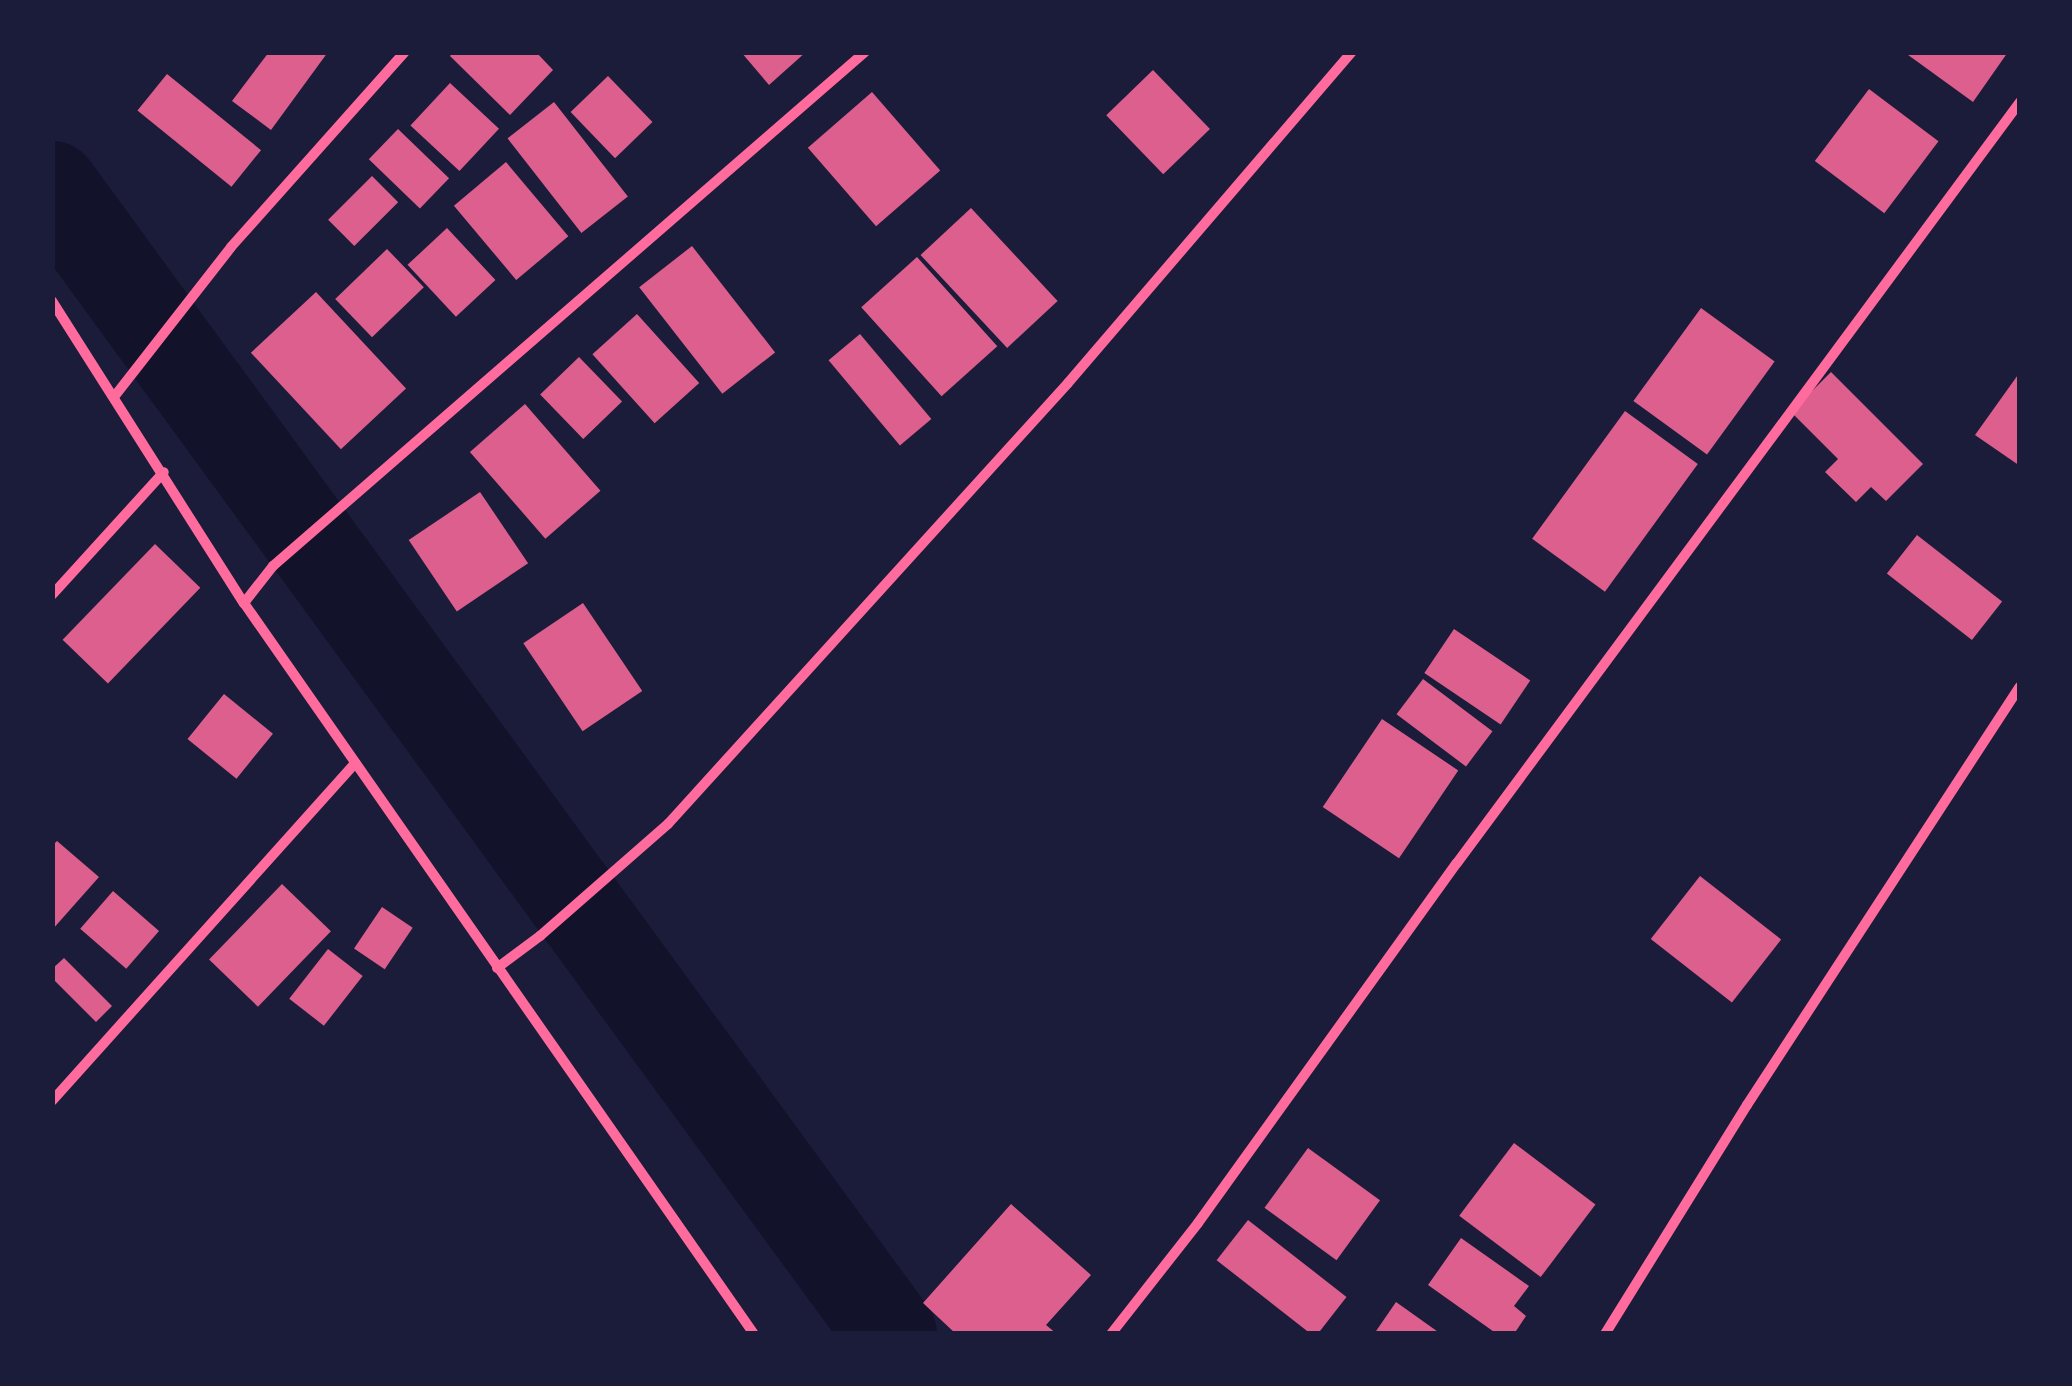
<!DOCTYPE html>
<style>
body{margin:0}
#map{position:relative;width:2072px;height:1386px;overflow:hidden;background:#1b1b3a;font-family:"DM Sans",sans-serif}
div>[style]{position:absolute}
.river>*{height:92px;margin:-46px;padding:0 46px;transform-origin:46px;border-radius:46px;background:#12122b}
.building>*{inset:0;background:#dd5f8e;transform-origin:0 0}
.minor>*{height:10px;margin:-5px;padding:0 5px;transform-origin:5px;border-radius:5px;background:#ff6b9d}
span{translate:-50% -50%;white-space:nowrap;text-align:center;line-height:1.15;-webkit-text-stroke:9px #1b1b3a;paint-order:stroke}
.frame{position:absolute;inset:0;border:55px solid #1b1b3a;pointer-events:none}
</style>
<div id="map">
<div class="river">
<div style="left:52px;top:187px;width:1421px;rotate:53.82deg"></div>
</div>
<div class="building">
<div style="clip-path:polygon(269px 52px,328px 52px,271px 130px,232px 101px)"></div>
<div style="clip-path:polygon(453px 52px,536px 52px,553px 70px,510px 115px,450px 56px)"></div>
<div style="clip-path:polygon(741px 52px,806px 52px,769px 85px)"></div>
<div style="clip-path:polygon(1904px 52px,2008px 52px,1973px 102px)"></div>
<div style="left:1153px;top:70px;width:82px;height:65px;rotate:46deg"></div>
<div style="left:167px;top:74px;width:121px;height:47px;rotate:39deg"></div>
<div style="left:608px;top:76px;width:64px;height:52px;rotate:46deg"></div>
<div style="left:450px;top:83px;width:67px;height:58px;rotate:43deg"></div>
<div style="left:1869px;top:89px;width:87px;height:90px;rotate:37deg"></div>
<div style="left:872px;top:92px;width:104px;height:85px;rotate:49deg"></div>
<div style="left:554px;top:102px;width:120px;height:59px;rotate:52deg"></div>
<div style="left:398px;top:129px;width:71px;height:42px;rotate:44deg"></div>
<div style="left:506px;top:162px;width:97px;height:68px;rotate:50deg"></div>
<div style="left:372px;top:176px;width:37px;height:62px;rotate:45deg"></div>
<div style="left:971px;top:208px;width:127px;height:69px;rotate:47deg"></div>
<div style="left:447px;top:228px;width:71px;height:54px;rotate:47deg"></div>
<div style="left:692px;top:246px;width:135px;height:67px;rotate:52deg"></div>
<div style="left:387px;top:249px;width:53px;height:72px;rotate:46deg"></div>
<div style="left:917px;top:257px;width:120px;height:75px;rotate:48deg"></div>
<div style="left:316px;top:292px;width:132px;height:89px;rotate:47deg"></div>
<div style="left:1701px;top:308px;width:91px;height:115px;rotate:36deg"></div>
<div style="left:637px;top:314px;width:93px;height:60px;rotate:48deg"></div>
<div style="left:860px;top:334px;width:111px;height:41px;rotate:50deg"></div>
<div style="left:579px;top:357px;width:62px;height:54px;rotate:46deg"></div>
<div style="clip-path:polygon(1831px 372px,1923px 464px,1886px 501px,1871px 487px,1856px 502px,1825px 472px,1838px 459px,1791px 412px)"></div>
<div style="clip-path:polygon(2020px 372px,2020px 466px,1975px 435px)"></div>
<div style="left:525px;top:404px;width:115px;height:73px;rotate:49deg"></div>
<div style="left:1625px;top:411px;width:90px;height:158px;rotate:36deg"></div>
<div style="left:480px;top:492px;width:86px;height:86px;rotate:56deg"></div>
<div style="left:1917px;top:535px;width:108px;height:49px;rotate:38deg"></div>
<div style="left:155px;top:544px;width:63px;height:133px;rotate:44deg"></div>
<div style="left:583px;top:603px;width:106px;height:72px;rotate:56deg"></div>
<div style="left:1454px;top:629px;width:92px;height:53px;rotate:34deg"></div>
<div style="left:1423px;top:679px;width:87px;height:44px;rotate:37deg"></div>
<div style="left:224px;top:694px;width:63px;height:58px;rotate:39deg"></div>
<div style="left:1382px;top:719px;width:92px;height:106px;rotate:34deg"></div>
<div style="clip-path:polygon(57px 841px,99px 877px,52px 930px,52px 846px)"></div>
<div style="left:1700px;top:876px;width:103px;height:80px;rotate:38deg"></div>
<div style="left:282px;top:884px;width:68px;height:105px;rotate:44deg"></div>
<div style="left:113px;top:891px;width:61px;height:50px;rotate:41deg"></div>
<div style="left:382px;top:907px;width:37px;height:50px;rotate:34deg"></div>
<div style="left:328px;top:949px;width:44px;height:63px;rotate:38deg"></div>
<div style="clip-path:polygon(64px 958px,112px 1006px,96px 1022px,52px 978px,52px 969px)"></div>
<div style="left:1514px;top:1143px;width:102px;height:91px;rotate:37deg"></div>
<div style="left:1308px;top:1148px;width:89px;height:74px;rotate:36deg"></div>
<div style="clip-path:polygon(1011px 1204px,1091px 1275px,1046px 1325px,1057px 1334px,956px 1334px,923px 1303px)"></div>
<div style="left:1248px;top:1220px;width:125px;height:51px;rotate:38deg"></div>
<div style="clip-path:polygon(1461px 1238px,1529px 1286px,1514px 1306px,1526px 1316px,1514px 1334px,1497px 1334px,1428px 1285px)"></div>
<div style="clip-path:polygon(1396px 1302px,1441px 1334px,1374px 1334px)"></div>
</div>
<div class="minor">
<div style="left:52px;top:301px;width:358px;rotate:57.6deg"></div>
<div style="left:244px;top:603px;width:891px;rotate:55.1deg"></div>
<div style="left:114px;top:397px;width:190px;rotate:-52deg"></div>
<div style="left:231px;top:247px;width:261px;rotate:-48.3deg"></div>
<div style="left:52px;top:595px;width:166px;rotate:-47.7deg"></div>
<div style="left:244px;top:603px;width:47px;rotate:-51.9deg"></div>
<div style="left:273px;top:566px;width:784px;rotate:-40.97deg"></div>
<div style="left:497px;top:968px;width:54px;rotate:-36.7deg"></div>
<div style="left:540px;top:936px;width:170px;rotate:-41.2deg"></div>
<div style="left:668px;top:824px;width:595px;rotate:-47.79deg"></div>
<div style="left:1068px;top:383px;width:436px;rotate:-49.4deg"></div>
<div style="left:52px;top:1101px;width:454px;rotate:-48.1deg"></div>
<div style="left:1111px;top:1334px;width:141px;rotate:-51.9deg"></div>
<div style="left:1198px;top:1223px;width:443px;rotate:-54.3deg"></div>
<div style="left:1457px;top:863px;width:947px;rotate:-53.51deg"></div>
<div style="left:1605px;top:1334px;width:269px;rotate:-58.2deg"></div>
<div style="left:1747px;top:1105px;width:499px;rotate:-56.9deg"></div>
</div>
<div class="frame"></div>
</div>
